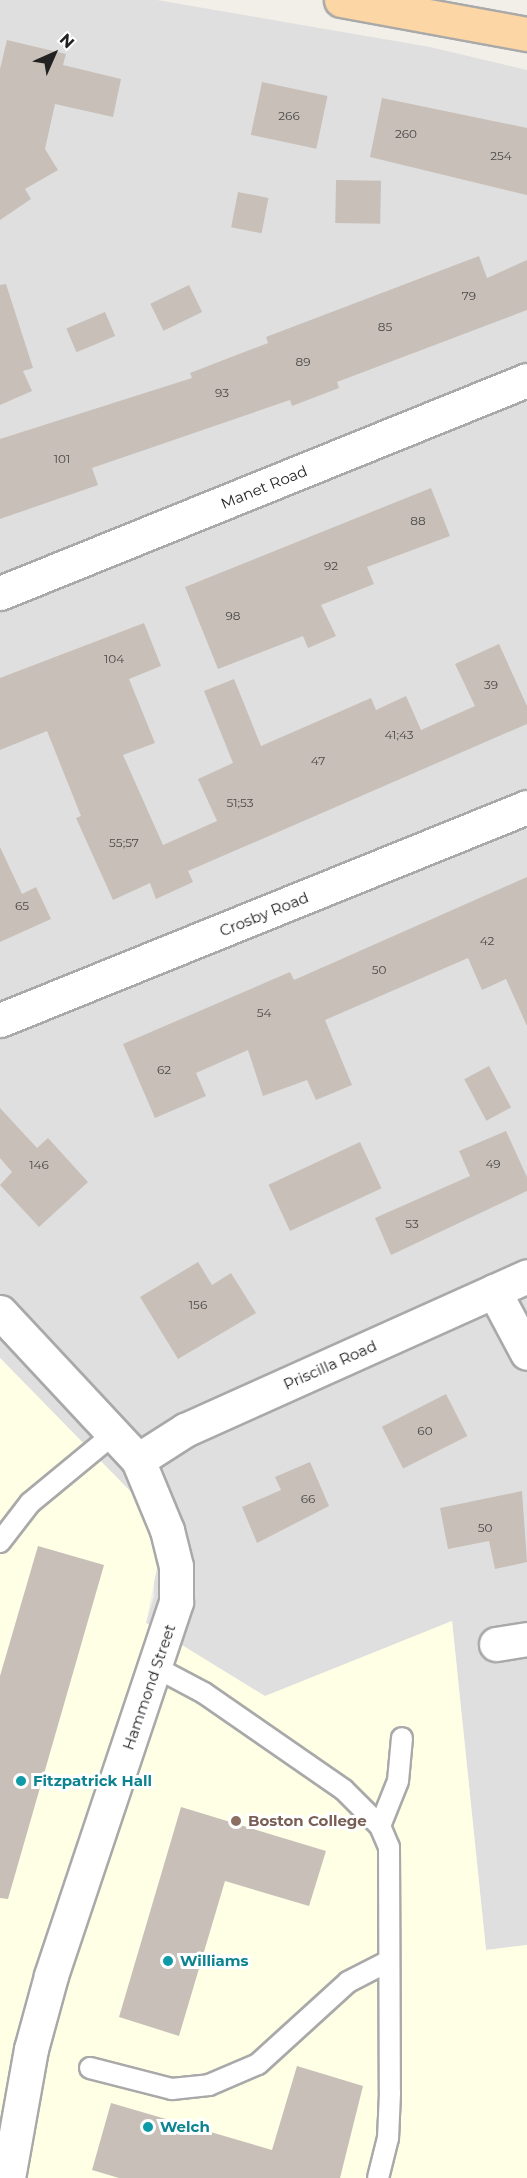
<!DOCTYPE html>
<style>
body{margin:0}
#map{position:relative;width:527px;height:2178px;overflow:hidden;background:#f2efe9;font-family:Montserrat,sans-serif}
div>[style]{position:absolute}
.residential>*{inset:0;background:#e0dfdf}
.education>*{inset:0;background:#ffffe5}
.building>*{inset:0;background:#c7bfb8;transform-origin:0 0}
.roads{filter:drop-shadow(2px 0 #a9a9a9) drop-shadow(-2px 0 #a9a9a9) drop-shadow(0 2px #a9a9a9) drop-shadow(0 -2px #a9a9a9)}
.lane>*{height:20px;margin:-10px;padding:0 10px;transform-origin:10px;border-radius:10px;background:#fff}
.street>*{height:33px;margin:-16.5px;padding:0 16.5px;transform-origin:16.5px;border-radius:16.5px;background:#fff}
.primary>*{height:33px;margin:-16.5px;padding:0 16.5px;transform-origin:16.5px;border-radius:16.5px;background:#fcd6a4}
.dots>*{width:16px;height:16px;translate:-50% -50%;box-sizing:border-box;border:3px solid #fff;border-radius:50%}
span{translate:-50% -50%;white-space:nowrap;text-align:center;line-height:1.15;-webkit-text-stroke:6px #fff;paint-order:stroke}
.number-label{font-size:12px;color:#4b4948}
.number-label span{-webkit-text-stroke-width:0}
.street-label{font-size:15px;color:#222}
.culture-label{font-size:15px;color:#0d838f;font-weight:700}
.left{translate:0 -50%;text-align:left}
.education-label{font-size:15px;color:#785e54;font-weight:700}
.north{position:absolute;left:24px;top:24px;width:60px;height:60px;-webkit-text-stroke:4px #fff;paint-order:stroke;rotate:45deg;font-size:16px;font-weight:700;line-height:24px;text-align:center;color:#222}
.north::after{content:'';display:block;margin:auto;width:21px;height:27px;background:#222;clip-path:polygon(50% 0,100% 100%,50% 72%,0 100%)}
</style>
<div id="map">
<div class="residential">
<div style="clip-path:polygon(0 0,157px 0,430px 47px,527px 70px,527px 1945px,486px 1950px,452px 1621px,265px 1697px,146px 1623px,154px 1596px,154px 1546px,132px 1493px,0 1358px)"></div>
</div>
<div class="education">
<div style="clip-path:polygon(0 1358px,132px 1493px,145px 1519px,157px 1568px,146px 1623px,265px 1696px,452px 1621px,486px 1950px,527px 1945px,527px 2178px,0 2178px)"></div>
</div>
<div class="building">
<div style="clip-path:polygon(7px 40px,66px 54px,63px 65px,121px 79px,113px 117px,55px 104px,45px 149px,58px 170px,25px 189px,31px 199px,0 220px,0 69px)"></div>
<div style="left:262px;top:82px;width:67px;height:54px;rotate:12deg"></div>
<div style="clip-path:polygon(382px 98px,527px 128px,527px 195px,370px 157px)"></div>
<div style="left:336px;top:180px;width:45px;height:43px;rotate:1deg"></div>
<div style="left:238px;top:192px;width:31px;height:36px;rotate:11deg"></div>
<div style="clip-path:polygon(479px 256px,487px 278px,527px 260px,527px 310px,337px 382px,339px 388px,292px 406px,290px 400px,92px 468px,98px 485px,0 519px,0 439px,192px 378px,190px 373px,268px 343px,266px 337px)"></div>
<div style="clip-path:polygon(6px 284px,33px 368px,23px 371px,32px 391px,0 405px,0 285px)"></div>
<div style="left:189px;top:285px;width:30px;height:43px;rotate:64deg"></div>
<div style="left:105px;top:312px;width:26px;height:42px;rotate:67deg"></div>
<div style="clip-path:polygon(431px 488px,450px 536px,367px 567px,374px 584px,321px 605px,336px 636px,308px 648px,303px 636px,218px 669px,185px 587px)"></div>
<div style="clip-path:polygon(144px 623px,161px 666px,129px 679px,155px 743px,123px 755px,163px 845px,217px 821px,198px 779px,233px 763px,204px 691px,234px 679px,261px 746px,371px 698px,376px 710px,406px 696px,421px 730px,475px 706px,455px 664px,499px 644px,527px 706px,527px 724px,188px 871px,193px 882px,156px 899px,150px 883px,113px 900px,76px 818px,81px 816px,47px 731px,0 750px,0 678px)"></div>
<div style="clip-path:polygon(0 847px,22px 894px,36px 887px,51px 919px,0 942px)"></div>
<div style="clip-path:polygon(527px 877px,527px 1026px,506px 979px,482px 990px,468px 958px,325px 1020px,352px 1085px,316px 1100px,307px 1080px,263px 1096px,248px 1050px,196px 1073px,206px 1096px,155px 1118px,123px 1044px,290px 972px,294px 980px)"></div>
<div style="left:489px;top:1066px;width:47px;height:28px;rotate:62deg"></div>
<div style="clip-path:polygon(0 1108px,37px 1148px,48px 1138px,88px 1182px,39px 1227px,0 1185px,12px 1172px,0 1158px)"></div>
<div style="clip-path:polygon(506px 1131px,527px 1177px,527px 1191px,391px 1255px,375px 1218px,470px 1176px,459px 1151px)"></div>
<div style="left:360px;top:1142px;width:51px;height:101px;rotate:65deg"></div>
<div style="clip-path:polygon(198px 1262px,212px 1285px,231px 1273px,256px 1313px,178px 1359px,140px 1297px)"></div>
<div style="left:446px;top:1394px;width:47px;height:72px;rotate:63deg"></div>
<div style="clip-path:polygon(310px 1462px,329px 1506px,257px 1543px,242px 1507px,281px 1490px,275px 1477px)"></div>
<div style="clip-path:polygon(522px 1491px,527px 1562px,495px 1569px,489px 1541px,448px 1549px,440px 1508px)"></div>
<div style="clip-path:polygon(38px 1546px,104px 1565px,8px 1899px,0 1898px,0 1676px)"></div>
<div style="clip-path:polygon(181px 1807px,326px 1851px,309px 1906px,225px 1881px,179px 2036px,119px 2017px)"></div>
<div style="clip-path:polygon(297px 2066px,363px 2086px,340px 2178px,119px 2178px,92px 2170px,111px 2103px,272px 2150px)"></div>
</div>
<div class="roads">
<div class="lane">
<div style="left:0;top:1542px;width:49px;rotate:-52.4deg"></div>
<div style="left:30px;top:1503px;width:110px;rotate:-39.5deg"></div>
<div style="left:157px;top:1668px;width:53px;rotate:28deg"></div>
<div style="left:204px;top:1693px;width:170px;rotate:34.7deg"></div>
<div style="left:344px;top:1790px;width:51px;rotate:45deg"></div>
<div style="left:380px;top:1826px;width:23px;rotate:67deg"></div>
<div style="left:389px;top:1847px;width:246px;rotate:89.8deg"></div>
<div style="left:390px;top:2093px;width:45px;rotate:92.5deg"></div>
<div style="left:388px;top:2138px;width:41px;rotate:104deg"></div>
<div style="left:380px;top:1826px;width:48px;rotate:-68.2deg"></div>
<div style="left:398px;top:1781px;width:43px;rotate:-84.7deg"></div>
<div style="left:90px;top:2068px;width:85px;rotate:14.4deg"></div>
<div style="left:172px;top:2089px;width:37px;rotate:-6deg"></div>
<div style="left:209px;top:2085px;width:53px;rotate:-23.2deg"></div>
<div style="left:258px;top:2064px;width:122px;rotate:-42.3deg"></div>
<div style="left:348px;top:1982px;width:44px;rotate:-27.1deg"></div>
</div>
<div class="street">
<div style="left:0;top:593px;width:568px;rotate:-22.01deg"></div>
<div style="left:0;top:1020px;width:568px;rotate:-22.01deg"></div>
<div style="left:494px;top:1291px;width:70px;rotate:62deg"></div>
<div style="left:0;top:1312px;width:202px;rotate:47deg"></div>
<div style="left:138px;top:1460px;width:76px;rotate:67.5deg"></div>
<div style="left:167px;top:1530px;width:37px;rotate:76deg"></div>
<div style="left:176px;top:1566px;width:36px;rotate:90deg"></div>
<div style="left:176px;top:1602px;width:394px;rotate:108.5deg"></div>
<div style="left:51px;top:1976px;width:76px;rotate:105.3deg"></div>
<div style="left:31px;top:2049px;width:131px;rotate:100.1deg"></div>
<div style="left:138px;top:1460px;width:56px;rotate:-32.6deg"></div>
<div style="left:185px;top:1430px;width:375px;rotate:-24.2deg"></div>
<div style="left:496px;top:1644px;width:31px;rotate:-9deg"></div>
</div>
<div class="primary">
<div style="left:341px;top:0;width:189px;rotate:10.4deg"></div>
</div>
</div>
<div class="dots">
<div style="left:21px;top:1781px;background:#0f9aa8"></div>
<div style="left:236px;top:1821px;background:#8d6e63"></div>
<div style="left:168px;top:1961px;background:#0f9aa8"></div>
<div style="left:148px;top:2127px;background:#0f9aa8"></div>
</div>
<div class="number-label">
<span style="left:289px;top:116px">266</span>
<span style="left:406px;top:134px">260</span>
<span style="left:501px;top:156px">254</span>
<span style="left:469px;top:296px">79</span>
<span style="left:385px;top:327px">85</span>
<span style="left:303px;top:362px">89</span>
<span style="left:222px;top:393px">93</span>
<span style="left:62px;top:459px">101</span>
<span style="left:418px;top:521px">88</span>
<span style="left:331px;top:566px">92</span>
<span style="left:233px;top:616px">98</span>
<span style="left:114px;top:659px">104</span>
<span style="left:491px;top:685px">39</span>
<span style="left:399px;top:735px">41;43</span>
<span style="left:318px;top:761px">47</span>
<span style="left:240px;top:803px">51;53</span>
<span style="left:124px;top:843px">55;57</span>
<span style="left:22px;top:906px">65</span>
<span style="left:487px;top:941px">42</span>
<span style="left:379px;top:970px">50</span>
<span style="left:264px;top:1013px">54</span>
<span style="left:164px;top:1070px">62</span>
<span style="left:493px;top:1164px">49</span>
<span style="left:39px;top:1165px">146</span>
<span style="left:412px;top:1224px">53</span>
<span style="left:198px;top:1305px">156</span>
<span style="left:425px;top:1431px">60</span>
<span style="left:308px;top:1499px">66</span>
<span style="left:485px;top:1528px">50</span>
</div>
<div class="street-label">
<span style="left:264px;top:487px;rotate:-22deg">Manet Road</span>
<span style="left:264px;top:914px;rotate:-22deg">Crosby Road</span>
<span style="left:330px;top:1365px;rotate:-24deg">Priscilla Road</span>
<span style="left:149px;top:1687px;rotate:-71deg">Hammond Street</span>
</div>
<div class="culture-label">
<span class="left" style="left:33px;top:1781px">Fitzpatrick Hall</span>
<span class="left" style="left:180px;top:1961px">Williams</span>
<span class="left" style="left:160px;top:2127px">Welch</span>
</div>
<div class="education-label">
<span class="left" style="left:248px;top:1821px">Boston College</span>
</div>
<div class="north">N</div>
</div>
